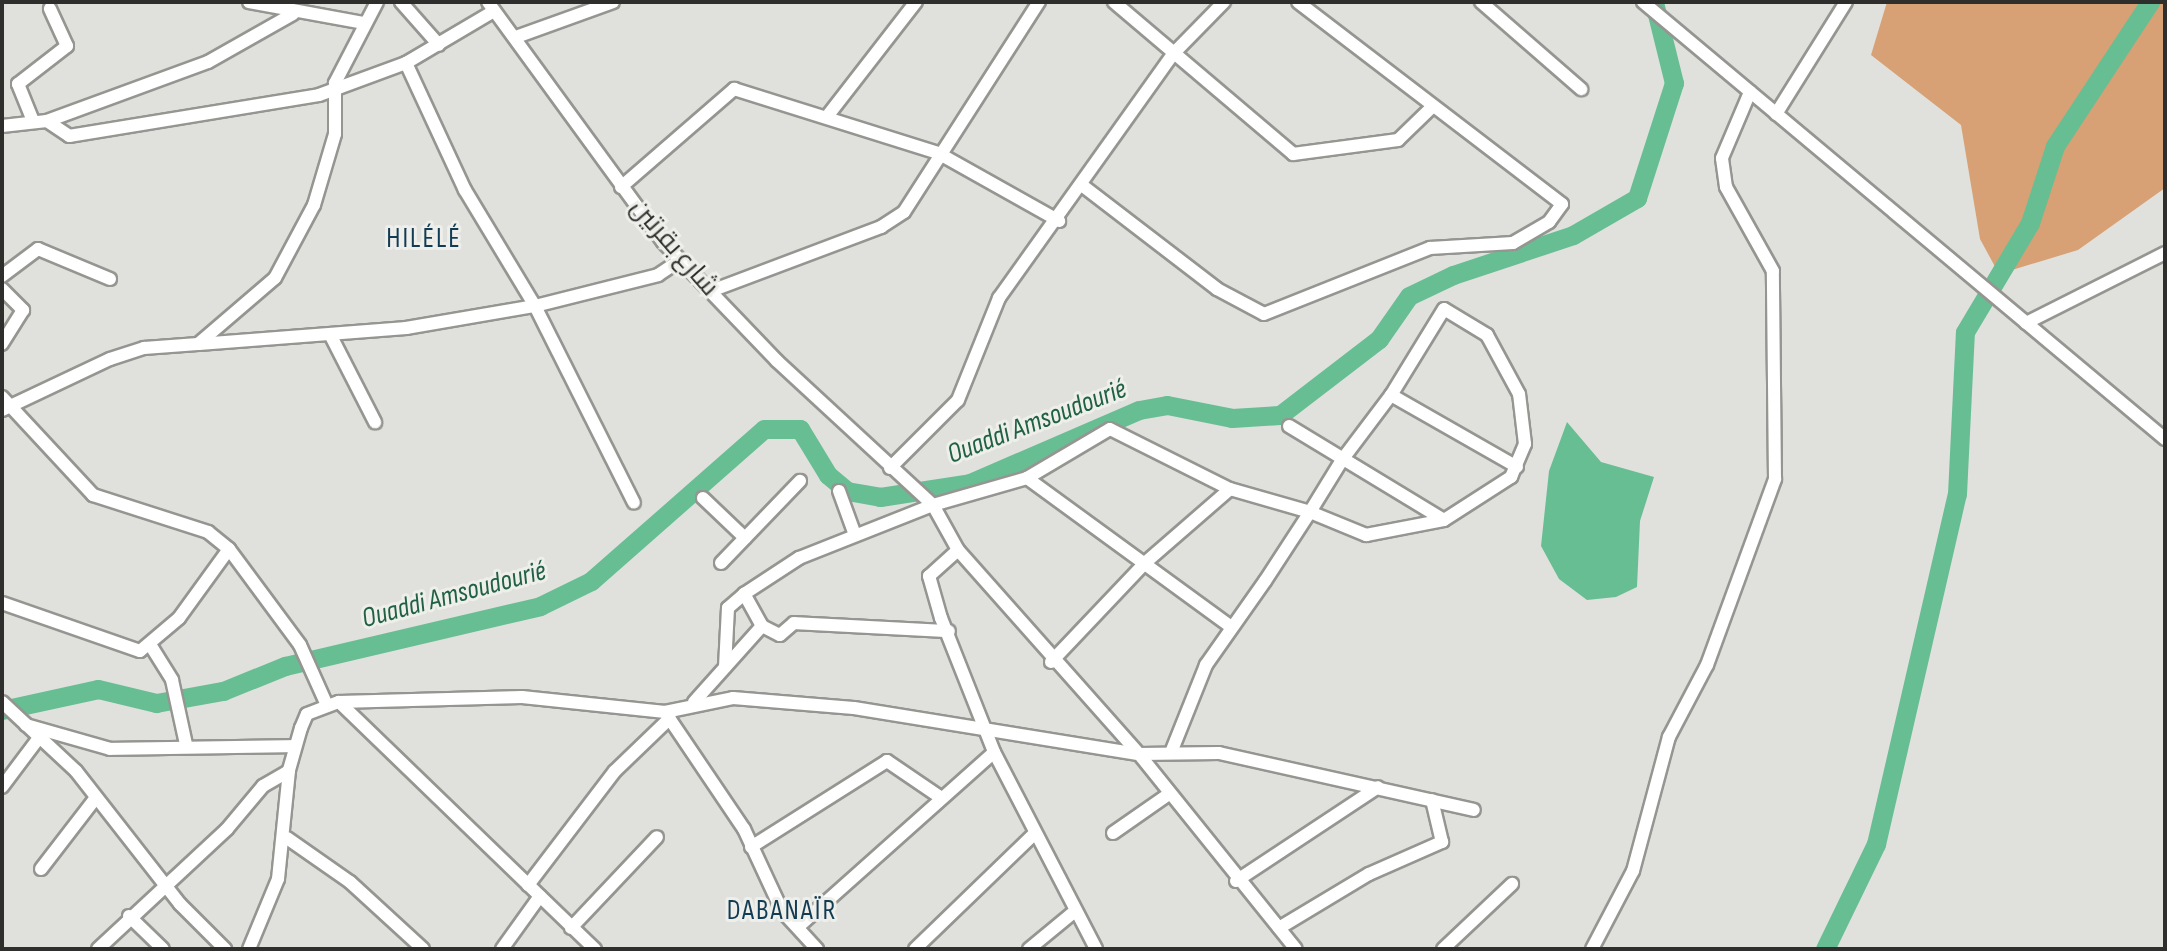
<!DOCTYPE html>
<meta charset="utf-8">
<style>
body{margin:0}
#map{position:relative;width:2167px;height:951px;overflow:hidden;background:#e0e1dd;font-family:"Sofia Sans Condensed",Cairo,sans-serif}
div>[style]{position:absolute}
.green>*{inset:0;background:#d7a175}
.water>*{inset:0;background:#68be93}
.river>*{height:19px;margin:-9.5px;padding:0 9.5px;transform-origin:9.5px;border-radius:9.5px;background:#68be93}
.roads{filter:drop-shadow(2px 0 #959591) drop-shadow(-2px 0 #959591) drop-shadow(0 2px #959591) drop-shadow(0 -2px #959591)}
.minor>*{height:12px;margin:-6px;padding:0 6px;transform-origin:6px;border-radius:6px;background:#fff}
span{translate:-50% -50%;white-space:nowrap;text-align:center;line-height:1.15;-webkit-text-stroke:6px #eeeeea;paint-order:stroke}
.street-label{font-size:26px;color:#2e2e2c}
.neighbourhood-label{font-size:28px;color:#123c53;letter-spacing:2px}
.water-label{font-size:28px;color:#206143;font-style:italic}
.frame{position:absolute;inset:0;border:4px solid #2e2e2c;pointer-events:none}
</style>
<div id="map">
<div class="green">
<div style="clip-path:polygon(1887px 2px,2165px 2px,2165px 188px,2078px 250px,1999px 274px,1980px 239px,1961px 125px,1871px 55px)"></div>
</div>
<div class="water">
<div style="clip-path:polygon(1567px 422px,1601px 462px,1654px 477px,1640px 521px,1637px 587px,1616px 597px,1587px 600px,1559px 579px,1541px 546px,1549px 471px)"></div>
</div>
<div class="river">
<div style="left:2px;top:710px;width:98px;rotate:-12.3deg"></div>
<div style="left:98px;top:689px;width:60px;rotate:13.6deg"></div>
<div style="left:156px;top:703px;width:68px;rotate:-10.2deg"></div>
<div style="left:223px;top:691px;width:67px;rotate:-22deg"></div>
<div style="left:285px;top:666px;width:262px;rotate:-13.2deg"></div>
<div style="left:540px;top:606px;width:57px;rotate:-26.1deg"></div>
<div style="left:591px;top:581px;width:230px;rotate:-41.3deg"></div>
<div style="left:764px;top:429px;width:36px"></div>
<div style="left:800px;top:429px;width:54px;rotate:58.7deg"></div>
<div style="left:828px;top:475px;width:25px;rotate:40deg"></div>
<div style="left:847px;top:491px;width:34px;rotate:10deg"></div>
<div style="left:880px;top:497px;width:91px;rotate:-8.8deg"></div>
<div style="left:970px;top:483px;width:184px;rotate:-23.4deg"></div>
<div style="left:1139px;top:410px;width:28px;rotate:-10deg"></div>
<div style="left:1167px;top:405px;width:66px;rotate:11.3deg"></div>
<div style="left:1232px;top:418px;width:48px;rotate:-3.6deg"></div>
<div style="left:1280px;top:415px;width:125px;rotate:-37.5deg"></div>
<div style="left:1379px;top:339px;width:52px;rotate:-55.1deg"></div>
<div style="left:1409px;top:296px;width:49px;rotate:-25.5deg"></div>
<div style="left:1453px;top:275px;width:126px;rotate:-18.4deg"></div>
<div style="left:1573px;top:235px;width:74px;rotate:-30deg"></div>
<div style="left:1637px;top:198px;width:121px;rotate:-72.2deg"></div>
<div style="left:1674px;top:83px;width:83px;rotate:-103.9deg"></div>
<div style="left:1825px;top:949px;width:117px;rotate:-64.1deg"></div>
<div style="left:1876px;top:844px;width:359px;rotate:-77deg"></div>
<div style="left:1957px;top:494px;width:162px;rotate:-87.2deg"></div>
<div style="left:1965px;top:332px;width:127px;rotate:-59.2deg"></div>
<div style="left:2030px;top:223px;width:81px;rotate:-72deg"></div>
<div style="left:2055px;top:146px;width:173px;rotate:-56.6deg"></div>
</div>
<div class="roads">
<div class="minor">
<div style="left:249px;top:2px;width:116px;rotate:10.4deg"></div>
<div style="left:401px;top:2px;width:57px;rotate:48.5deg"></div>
<div style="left:488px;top:2px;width:297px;rotate:53.9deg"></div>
<div style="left:663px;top:242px;width:165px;rotate:46.2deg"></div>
<div style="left:777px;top:361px;width:212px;rotate:42.7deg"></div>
<div style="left:933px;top:505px;width:51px;rotate:60.9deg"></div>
<div style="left:958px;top:550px;width:273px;rotate:48.4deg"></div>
<div style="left:1139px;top:754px;width:250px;rotate:51.2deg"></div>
<div style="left:1114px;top:2px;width:235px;rotate:40.3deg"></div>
<div style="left:1293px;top:154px;width:106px;rotate:-7.6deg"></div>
<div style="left:1398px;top:140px;width:46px;rotate:-44.1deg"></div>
<div style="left:1481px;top:2px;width:133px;rotate:41deg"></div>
<div style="left:1643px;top:2px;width:681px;rotate:39.93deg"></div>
<div style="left:516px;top:37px;width:103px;rotate:-19.8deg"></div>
<div style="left:406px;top:63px;width:140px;rotate:65.1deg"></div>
<div style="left:465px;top:190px;width:135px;rotate:58.9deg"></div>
<div style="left:535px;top:306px;width:220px;rotate:63.3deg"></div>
<div style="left:829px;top:114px;width:142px;rotate:-52.2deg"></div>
<div style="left:1776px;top:114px;width:132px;rotate:-58deg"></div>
<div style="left:33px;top:121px;width:40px;rotate:-112deg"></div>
<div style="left:18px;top:84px;width:62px;rotate:-37.8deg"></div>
<div style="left:67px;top:46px;width:41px;rotate:-114.7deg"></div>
<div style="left:47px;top:121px;width:171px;rotate:-20.1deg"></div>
<div style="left:208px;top:62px;width:98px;rotate:-29.5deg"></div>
<div style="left:2px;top:126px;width:45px;rotate:-6.3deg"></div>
<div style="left:47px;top:121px;width:27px;rotate:34deg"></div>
<div style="left:69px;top:136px;width:253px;rotate:-9.3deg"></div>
<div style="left:319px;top:95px;width:93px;rotate:-20.2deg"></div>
<div style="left:406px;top:63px;width:102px;rotate:-30.6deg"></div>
<div style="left:1083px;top:186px;width:169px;rotate:37.5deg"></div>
<div style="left:1217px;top:289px;width:53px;rotate:28deg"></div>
<div style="left:1264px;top:314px;width:179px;rotate:-21.7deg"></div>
<div style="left:1430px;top:248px;width:83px;rotate:-3.4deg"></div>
<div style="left:1513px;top:243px;width:42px;rotate:-30.3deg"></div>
<div style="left:1549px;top:222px;width:22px;rotate:-54deg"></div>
<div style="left:1562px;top:204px;width:332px;rotate:-142.6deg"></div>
<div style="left:621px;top:187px;width:150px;rotate:-40.9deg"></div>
<div style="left:734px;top:89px;width:214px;rotate:17.4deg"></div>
<div style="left:938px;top:153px;width:139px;rotate:29.3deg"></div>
<div style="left:2px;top:276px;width:45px;rotate:-36.9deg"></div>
<div style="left:38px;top:249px;width:78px;rotate:22.6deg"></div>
<div style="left:2px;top:289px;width:30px;rotate:45deg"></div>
<div style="left:23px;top:310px;width:40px;rotate:122deg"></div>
<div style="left:711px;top:291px;width:182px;rotate:-20.6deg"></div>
<div style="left:881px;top:227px;width:27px;rotate:-33deg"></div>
<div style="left:904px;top:212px;width:250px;rotate:-57.3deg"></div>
<div style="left:2026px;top:323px;width:156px;rotate:-26.7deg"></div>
<div style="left:331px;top:336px;width:97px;rotate:62.9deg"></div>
<div style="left:199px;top:344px;width:208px;rotate:-4.4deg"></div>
<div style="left:406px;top:328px;width:131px;rotate:-9.7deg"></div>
<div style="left:535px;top:306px;width:127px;rotate:-14.1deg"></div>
<div style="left:658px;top:275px;width:27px;rotate:-34deg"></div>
<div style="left:1391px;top:395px;width:145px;rotate:29.7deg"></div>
<div style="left:2px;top:397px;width:134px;rotate:47.1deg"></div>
<div style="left:93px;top:495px;width:121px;rotate:17.8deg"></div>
<div style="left:208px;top:532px;width:27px;rotate:39deg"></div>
<div style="left:229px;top:549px;width:119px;rotate:53.5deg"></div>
<div style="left:300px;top:645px;width:64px;rotate:65.9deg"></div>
<div style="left:2px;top:410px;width:119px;rotate:-25.3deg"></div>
<div style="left:110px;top:359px;width:36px;rotate:-18deg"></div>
<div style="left:144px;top:348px;width:54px;rotate:-4.2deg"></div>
<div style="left:198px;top:344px;width:101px;rotate:-40.6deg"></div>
<div style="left:275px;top:278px;width:83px;rotate:-61.9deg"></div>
<div style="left:314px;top:205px;width:74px;rotate:-73.5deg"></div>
<div style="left:335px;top:134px;width:51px;rotate:-90deg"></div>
<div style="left:335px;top:83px;width:91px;rotate:-62.6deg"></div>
<div style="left:1289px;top:426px;width:181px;rotate:31.2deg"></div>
<div style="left:890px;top:468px;width:96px;rotate:-45deg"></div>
<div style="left:958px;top:400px;width:110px;rotate:-68.1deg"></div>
<div style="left:999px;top:298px;width:300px;rotate:-54.5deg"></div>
<div style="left:1173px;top:54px;width:73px;rotate:-45.6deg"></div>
<div style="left:1027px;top:478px;width:253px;rotate:36.1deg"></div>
<div style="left:839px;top:491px;width:47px;rotate:70deg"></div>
<div style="left:703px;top:498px;width:58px;rotate:43.6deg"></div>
<div style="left:958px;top:550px;width:39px;rotate:138deg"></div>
<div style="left:929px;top:576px;width:44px;rotate:74.1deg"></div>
<div style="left:941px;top:618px;width:144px;rotate:68.4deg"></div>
<div style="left:994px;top:752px;width:222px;rotate:62.6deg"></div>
<div style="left:721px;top:563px;width:114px;rotate:-46.1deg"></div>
<div style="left:2px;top:603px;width:146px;rotate:19.2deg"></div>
<div style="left:140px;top:651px;width:51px;rotate:-40.2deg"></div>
<div style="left:179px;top:618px;width:85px;rotate:-54.1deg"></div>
<div style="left:762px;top:626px;width:37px;rotate:-119deg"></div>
<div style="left:744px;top:594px;width:66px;rotate:-33.2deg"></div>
<div style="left:799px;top:558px;width:144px;rotate:-21.6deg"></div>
<div style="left:933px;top:505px;width:98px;rotate:-16deg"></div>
<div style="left:1027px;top:478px;width:96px;rotate:-30.6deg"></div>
<div style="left:1110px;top:429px;width:134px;rotate:26.6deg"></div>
<div style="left:1230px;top:489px;width:83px;rotate:16deg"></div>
<div style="left:1310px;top:512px;width:61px;rotate:22.3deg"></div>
<div style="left:1366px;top:535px;width:79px;rotate:-10.9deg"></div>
<div style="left:1444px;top:520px;width:80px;rotate:-32.7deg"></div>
<div style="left:1511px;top:477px;width:36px;rotate:-67deg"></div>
<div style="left:1525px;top:444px;width:50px;rotate:-96.8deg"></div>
<div style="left:1519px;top:394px;width:67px;rotate:-118.5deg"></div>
<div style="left:1487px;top:335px;width:50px;rotate:-148.8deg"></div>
<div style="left:1444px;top:309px;width:101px;rotate:121.6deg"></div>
<div style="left:1391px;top:395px;width:81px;rotate:127deg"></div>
<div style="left:1342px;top:460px;width:61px;rotate:121.6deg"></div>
<div style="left:1310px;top:512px;width:82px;rotate:123.1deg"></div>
<div style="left:1265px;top:581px;width:103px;rotate:125.1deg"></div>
<div style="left:1206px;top:665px;width:92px;rotate:111.8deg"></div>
<div style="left:151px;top:646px;width:40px;rotate:58deg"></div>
<div style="left:172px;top:680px;width:66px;rotate:77.7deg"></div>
<div style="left:1051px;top:662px;width:138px;rotate:-46.5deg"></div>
<div style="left:1146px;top:562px;width:111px;rotate:-41deg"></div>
<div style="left:725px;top:667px;width:59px;rotate:-87.1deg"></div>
<div style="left:728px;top:608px;width:21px;rotate:-41deg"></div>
<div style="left:2px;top:702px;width:101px;rotate:43deg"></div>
<div style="left:76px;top:771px;width:169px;rotate:52deg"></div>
<div style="left:180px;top:904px;width:64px;rotate:45deg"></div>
<div style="left:339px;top:702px;width:183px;rotate:-1.6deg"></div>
<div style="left:522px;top:697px;width:144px;rotate:6deg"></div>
<div style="left:665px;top:712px;width:141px;rotate:56deg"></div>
<div style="left:744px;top:829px;width:90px;rotate:65.1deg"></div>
<div style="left:782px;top:911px;width:52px;rotate:47.4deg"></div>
<div style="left:694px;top:702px;width:102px;rotate:-48.2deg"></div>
<div style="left:762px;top:626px;width:20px;rotate:27deg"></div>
<div style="left:780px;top:635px;width:18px;rotate:-41deg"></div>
<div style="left:794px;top:623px;width:155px;rotate:3deg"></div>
<div style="left:665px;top:712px;width:69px;rotate:-11.6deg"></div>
<div style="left:733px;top:698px;width:121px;rotate:4.7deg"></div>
<div style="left:854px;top:708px;width:289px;rotate:9.2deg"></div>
<div style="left:1139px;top:754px;width:80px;rotate:-0.7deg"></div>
<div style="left:1219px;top:753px;width:261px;rotate:12.6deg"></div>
<div style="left:26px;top:725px;width:87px;rotate:15.9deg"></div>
<div style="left:110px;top:749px;width:185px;rotate:-0.9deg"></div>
<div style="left:2px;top:787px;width:60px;rotate:-53.1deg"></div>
<div style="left:1113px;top:833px;width:68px;rotate:-34.9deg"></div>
<div style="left:287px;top:838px;width:77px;rotate:34.9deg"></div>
<div style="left:350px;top:882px;width:99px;rotate:42.5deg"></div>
<div style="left:751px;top:847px;width:161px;rotate:-32.3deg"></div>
<div style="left:887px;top:761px;width:64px;rotate:34.2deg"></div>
<div style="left:41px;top:869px;width:88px;rotate:-52.4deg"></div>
<div style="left:1236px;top:881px;width:170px;rotate:-33.5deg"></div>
<div style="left:528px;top:885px;width:143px;rotate:-52.7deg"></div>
<div style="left:615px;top:771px;width:76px;rotate:-43.9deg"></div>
<div style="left:129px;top:916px;width:47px;rotate:44.1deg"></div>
<div style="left:799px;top:926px;width:261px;rotate:-41.7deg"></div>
<div style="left:571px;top:928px;width:125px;rotate:-46.6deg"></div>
<div style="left:1279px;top:928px;width:105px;rotate:-31deg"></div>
<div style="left:1369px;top:874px;width:80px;rotate:-23.7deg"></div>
<div style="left:1442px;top:842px;width:43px;rotate:-103.4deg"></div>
<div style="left:98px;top:949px;width:176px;rotate:-42.9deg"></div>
<div style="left:227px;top:829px;width:56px;rotate:-50.1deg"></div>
<div style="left:263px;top:786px;width:30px;rotate:-30deg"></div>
<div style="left:249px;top:949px;width:76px;rotate:-67.5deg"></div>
<div style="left:278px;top:879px;width:110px;rotate:-84.2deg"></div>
<div style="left:289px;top:770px;width:44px;rotate:-74.1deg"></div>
<div style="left:301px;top:728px;width:15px;rotate:-67deg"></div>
<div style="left:307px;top:714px;width:34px;rotate:-21deg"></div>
<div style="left:339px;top:702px;width:356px;rotate:44deg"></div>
<div style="left:502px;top:949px;width:65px;rotate:-54.4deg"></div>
<div style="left:915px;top:949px;width:165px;rotate:-44deg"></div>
<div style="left:1029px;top:949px;width:60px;rotate:-39.6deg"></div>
<div style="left:1443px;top:949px;width:95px;rotate:-43.3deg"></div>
<div style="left:1592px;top:949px;width:88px;rotate:-62.3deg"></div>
<div style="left:1633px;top:871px;width:139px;rotate:-75deg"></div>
<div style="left:1669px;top:737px;width:81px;rotate:-62.2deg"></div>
<div style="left:1707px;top:665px;width:198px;rotate:-69.9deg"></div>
<div style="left:1775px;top:479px;width:208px;rotate:-90.6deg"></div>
<div style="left:1773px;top:271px;width:96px;rotate:-119.2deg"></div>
<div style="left:1726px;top:187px;width:29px;rotate:-98deg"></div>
<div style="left:1722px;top:158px;width:72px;rotate:-67deg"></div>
</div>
</div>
<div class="street-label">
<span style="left:674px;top:248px;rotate:49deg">شارع بقرتين</span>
</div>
<div class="neighbourhood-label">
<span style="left:424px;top:239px">HILÉLÉ</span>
<span style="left:782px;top:911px">DABANAÏR</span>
</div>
<div class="water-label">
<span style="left:1037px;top:422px;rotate:-21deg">Ouaddi Amsoudourié</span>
<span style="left:454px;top:595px;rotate:-15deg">Ouaddi Amsoudourié</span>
</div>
<div class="frame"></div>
</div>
